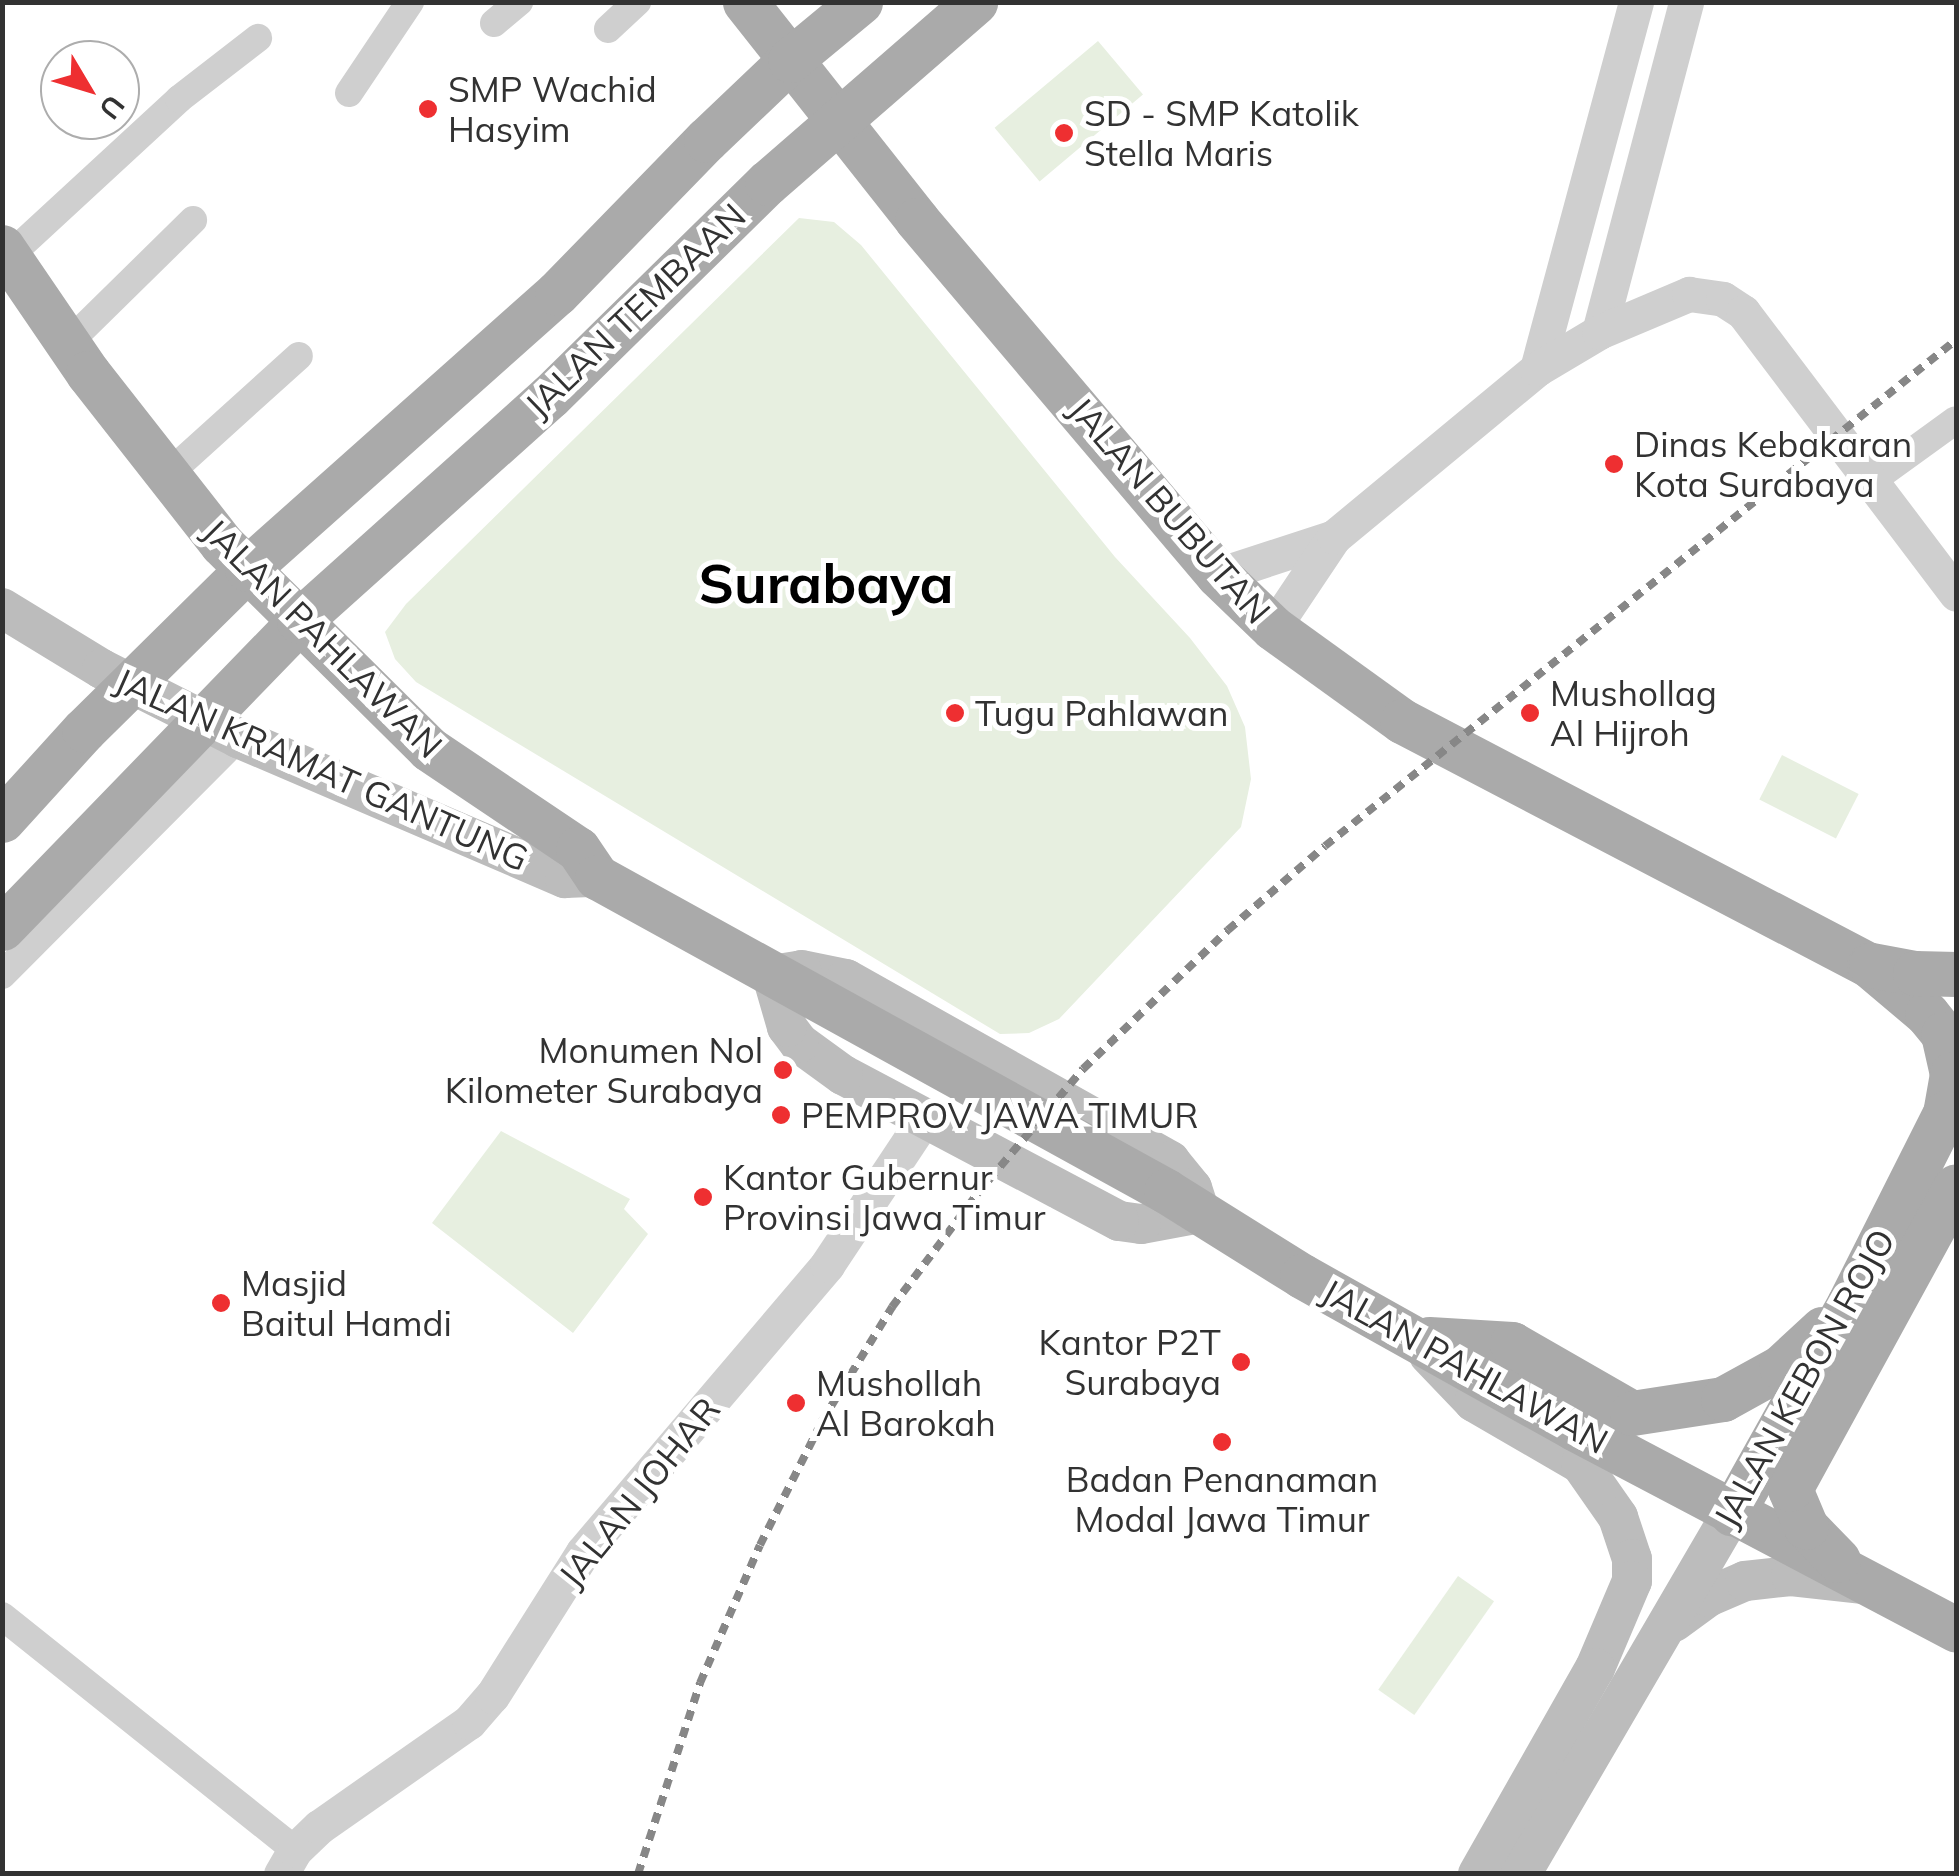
<!DOCTYPE html>
<style>
body{margin:0}
#map{position:relative;width:1959px;height:1876px;overflow:hidden;background:#fff;font-family:Mulish,sans-serif}
div>[style]{position:absolute}
.green>*{inset:0;background:#e7efe0;transform-origin:0 0}
.minor>*{height:28px;margin:-14px;padding:0 14px;transform-origin:14px;border-radius:14px;background:#cfcfcf}
.tertiary>*{height:35px;margin:-17.5px;padding:0 17.5px;transform-origin:17.5px;border-radius:17.5px;background:#cfcfcf}
.secondary>*{height:40px;margin:-20px;padding:0 20px;transform-origin:20px;border-radius:20px;background:#bcbcbc}
.primary>*{height:45px;margin:-22.5px;padding:0 22.5px;transform-origin:22.5px;border-radius:22.5px;background:#aaa}
.rail>*{height:8px;margin-top:-4px;transform-origin:0;background:repeating-linear-gradient(90deg,#878787 0 10px,transparent 0 18px)}
.dots>*{width:28px;height:28px;translate:-50% -50%;box-sizing:border-box;border:5px solid #fff;border-radius:50%}
span{translate:-50% -50%;white-space:nowrap;text-align:center;line-height:1.15;-webkit-text-stroke:10px #fff;paint-order:stroke}
.poi-label{font-size:35px;color:#323232}
.left{translate:0 -50%;text-align:left}
.right{translate:-100% -50%;text-align:right}
.street-label{font-size:35px;color:#323232}
.town-label{font-size:55px;color:#000;font-weight:700}
.frame{position:absolute;inset:0;border:5px solid #323232;pointer-events:none}
.north{position:absolute;left:40px;top:40px;width:100px;height:100px;box-sizing:border-box;background:#fff;border:2px solid #adadad;border-radius:50%;rotate:128deg;font-size:28px;font-weight:700;line-height:40px;text-align:center;color:#323232}
.north::after{content:'';display:block;margin:auto;width:35px;height:45px;background:#ee2f31;clip-path:polygon(50% 0,100% 100%,50% 72%,0 100%)}
</style>
<div id="map">
<div class="green">
<div style="left:1098px;top:41px;width:70px;height:135px;rotate:50deg"></div>
<div style="clip-path:polygon(799px 218px,834px 222px,861px 245px,1115px 557px,1190px 638px,1227px 686px,1245px 727px,1251px 779px,1241px 827px,1059px 1019px,1029px 1033px,1000px 1034px,416px 682px,395px 659px,385px 632px,406px 604px)"></div>
<div style="left:1782px;top:755px;width:86px;height:50px;rotate:27deg"></div>
<div style="clip-path:polygon(501px 1131px,630px 1199px,624px 1209px,648px 1234px,573px 1333px,432px 1223px)"></div>
<div style="left:1458px;top:1576px;width:44px;height:139px;rotate:35deg"></div>
</div>
<div class="minor">
<div style="left:494px;top:23px;width:33px;rotate:-40deg"></div>
<div style="left:608px;top:29px;width:40px;rotate:-43deg"></div>
<div style="left:349px;top:93px;width:110px;rotate:-56.2deg"></div>
<div style="left:8px;top:257px;width:233px;rotate:-42.7deg"></div>
<div style="left:179px;top:99px;width:100px;rotate:-37.7deg"></div>
<div style="left:69px;top:342px;width:174px;rotate:-44.5deg"></div>
<div style="left:166px;top:476px;width:179px;rotate:-42.1deg"></div>
<div style="left:1873px;top:480px;width:102px;rotate:-35.9deg"></div>
<div style="left:2px;top:975px;width:334px;rotate:-45.1deg"></div>
<div style="left:2px;top:1616px;width:375px;rotate:38.6deg"></div>
</div>
<div class="tertiary">
<div style="left:1599px;top:332px;width:341px;rotate:-75.2deg"></div>
<div style="left:1537px;top:369px;width:380px;rotate:-74.9deg"></div>
<div style="left:1218px;top:575px;width:122px;rotate:-18.1deg"></div>
<div style="left:1273px;top:628px;width:110px;rotate:-56.2deg"></div>
<div style="left:1334px;top:537px;width:264px;rotate:-39.6deg"></div>
<div style="left:1537px;top:369px;width:72px;rotate:-30.8deg"></div>
<div style="left:1599px;top:332px;width:98px;rotate:-22.9deg"></div>
<div style="left:1689px;top:294px;width:34px;rotate:8deg"></div>
<div style="left:1723px;top:299px;width:24px;rotate:33deg"></div>
<div style="left:1743px;top:312px;width:353px;rotate:52.9deg"></div>
<div style="left:281px;top:1874px;width:28px;rotate:-60deg"></div>
<div style="left:295px;top:1850px;width:33px;rotate:-44deg"></div>
<div style="left:319px;top:1827px;width:183px;rotate:-35deg"></div>
<div style="left:469px;top:1722px;width:35px;rotate:-49deg"></div>
<div style="left:492px;top:1696px;width:170px;rotate:-57.7deg"></div>
<div style="left:583px;top:1552px;width:377px;rotate:-49.6deg"></div>
<div style="left:827px;top:1265px;width:175px;rotate:-56.4deg"></div>
</div>
<div class="secondary">
<div style="left:2px;top:608px;width:117px;rotate:31.4deg"></div>
<div style="left:102px;top:669px;width:153px;rotate:26.9deg"></div>
<div style="left:238px;top:738px;width:356px;rotate:23.2deg"></div>
<div style="left:565px;top:878px;width:32px;rotate:-2deg"></div>
<div style="left:802px;top:970px;width:45px;rotate:11.6deg"></div>
<div style="left:846px;top:979px;width:372px;rotate:29.3deg"></div>
<div style="left:1170px;top:1161px;width:35px;rotate:51deg"></div>
<div style="left:1192px;top:1188px;width:26px;rotate:72deg"></div>
<div style="left:1200px;top:1213px;width:60px;rotate:169.4deg"></div>
<div style="left:1141px;top:1224px;width:22px;rotate:-172deg"></div>
<div style="left:1119px;top:1221px;width:312px;rotate:-152.1deg"></div>
<div style="left:843px;top:1075px;width:54px;rotate:-144deg"></div>
<div style="left:799px;top:1043px;width:20px;rotate:-127deg"></div>
<div style="left:787px;top:1027px;width:54px;rotate:-106.1deg"></div>
<div style="left:772px;top:975px;width:30px;rotate:-9deg"></div>
<div style="left:1429px;top:1355px;width:65px;rotate:46.2deg"></div>
<div style="left:1474px;top:1402px;width:124px;rotate:30.1deg"></div>
<div style="left:1581px;top:1464px;width:65px;rotate:55.1deg"></div>
<div style="left:1618px;top:1517px;width:44px;rotate:71.6deg"></div>
<div style="left:1632px;top:1559px;width:22px;rotate:90deg"></div>
<div style="left:1632px;top:1581px;width:95px;rotate:113deg"></div>
<div style="left:1595px;top:1668px;width:237px;rotate:119.6deg"></div>
<div style="left:1674px;top:1622px;width:42px;rotate:-36.3deg"></div>
<div style="left:1708px;top:1597px;width:40px;rotate:-23.4deg"></div>
<div style="left:1745px;top:1581px;width:46px;rotate:-6.2deg"></div>
<div style="left:1791px;top:1576px;width:73px;rotate:6.3deg"></div>
<div style="left:1521px;top:1874px;width:418px;rotate:-59.7deg"></div>
</div>
<div class="primary">
<div style="left:745px;top:2px;width:278px;rotate:51.7deg"></div>
<div style="left:917px;top:220px;width:465px;rotate:49.7deg"></div>
<div style="left:1218px;top:575px;width:76px;rotate:43.9deg"></div>
<div style="left:1273px;top:628px;width:159px;rotate:35.8deg"></div>
<div style="left:1402px;top:721px;width:527px;rotate:27.59deg"></div>
<div style="left:1869px;top:965px;width:76px;rotate:40.2deg"></div>
<div style="left:1927px;top:1014px;width:26px;rotate:51deg"></div>
<div style="left:1943px;top:1034px;width:41px;rotate:77.3deg"></div>
<div style="left:1952px;top:1074px;width:40px;rotate:100deg"></div>
<div style="left:1945px;top:1113px;width:214px;rotate:116.7deg"></div>
<div style="left:1849px;top:1304px;width:240px;rotate:119.2deg"></div>
<div style="left:2px;top:247px;width:153px;rotate:55.7deg"></div>
<div style="left:88px;top:373px;width:217px;rotate:51.9deg"></div>
<div style="left:222px;top:544px;width:291px;rotate:44.7deg"></div>
<div style="left:429px;top:749px;width:179px;rotate:33.9deg"></div>
<div style="left:578px;top:849px;width:34px;rotate:56deg"></div>
<div style="left:597px;top:877px;width:650px;rotate:28.89deg"></div>
<div style="left:1166px;top:1191px;width:160px;rotate:32deg"></div>
<div style="left:1302px;top:1276px;width:312px;rotate:29.2deg"></div>
<div style="left:1574px;top:1428px;width:432px;rotate:27.8deg"></div>
<div style="left:2px;top:820px;width:122px;rotate:-47.7deg"></div>
<div style="left:84px;top:730px;width:229px;rotate:-44.6deg"></div>
<div style="left:247px;top:569px;width:415px;rotate:-41.7deg"></div>
<div style="left:557px;top:293px;width:214px;rotate:-45.8deg"></div>
<div style="left:706px;top:140px;width:116px;rotate:-43.6deg"></div>
<div style="left:790px;top:60px;width:91px;rotate:-39.6deg"></div>
<div style="left:2px;top:928px;width:427px;rotate:-45.9deg"></div>
<div style="left:299px;top:621px;width:337px;rotate:-41.9deg"></div>
<div style="left:550px;top:396px;width:304px;rotate:-44.5deg"></div>
<div style="left:767px;top:183px;width:276px;rotate:-41deg"></div>
<div style="left:1871px;top:965px;width:45px;rotate:10.3deg"></div>
<div style="left:1915px;top:973px;width:41px;rotate:1.4deg"></div>
<div style="left:1429px;top:1339px;width:83px;rotate:3.4deg"></div>
<div style="left:1512px;top:1344px;width:138px;rotate:29.9deg"></div>
<div style="left:1632px;top:1413px;width:92px;rotate:-8.7deg"></div>
<div style="left:1723px;top:1399px;width:66px;rotate:-28.9deg"></div>
<div style="left:1781px;top:1367px;width:56px;rotate:-42.8deg"></div>
<div style="left:1838px;top:1560px;width:46px;rotate:-134.1deg"></div>
<div style="left:1806px;top:1527px;width:41px;rotate:-112.8deg"></div>
<div style="left:1790px;top:1489px;width:345px;rotate:-61.3deg"></div>
</div>
<div class="rail">
<div style="left:638px;top:1874px;width:201px;rotate:-72deg"></div>
<div style="left:700px;top:1683px;width:150px;rotate:-66.5deg"></div>
<div style="left:760px;top:1545px;width:139px;rotate:-63.4deg"></div>
<div style="left:822px;top:1421px;width:134px;rotate:-58.4deg"></div>
<div style="left:892px;top:1307px;width:141px;rotate:-53deg"></div>
<div style="left:977px;top:1194px;width:164px;rotate:-49.7deg"></div>
<div style="left:1083px;top:1069px;width:201px;rotate:-43.8deg"></div>
<div style="left:1228px;top:930px;width:128px;rotate:-40.9deg"></div>
<div style="left:1325px;top:846px;width:809px;rotate:-38.73deg"></div>
</div>
<div class="dots">
<div style="left:428px;top:109px;background:#ee2f31"></div>
<div style="left:1064px;top:133px;background:#ee2f31"></div>
<div style="left:1614px;top:464px;background:#ee2f31"></div>
<div style="left:955px;top:713px;background:#ee2f31"></div>
<div style="left:1530px;top:713px;background:#ee2f31"></div>
<div style="left:783px;top:1070px;background:#ee2f31"></div>
<div style="left:781px;top:1115px;background:#ee2f31"></div>
<div style="left:703px;top:1197px;background:#ee2f31"></div>
<div style="left:221px;top:1303px;background:#ee2f31"></div>
<div style="left:1241px;top:1362px;background:#ee2f31"></div>
<div style="left:796px;top:1403px;background:#ee2f31"></div>
<div style="left:1222px;top:1442px;background:#ee2f31"></div>
</div>
<div class="poi-label">
<span class="left" style="left:448px;top:109px">SMP Wachid<br>Hasyim</span>
<span class="left" style="left:1084px;top:133px">SD - SMP Katolik<br>Stella Maris</span>
<span class="left" style="left:1634px;top:464px">Dinas Kebakaran<br>Kota Surabaya</span>
<span class="left" style="left:1550px;top:713px">Mushollag<br>Al Hijroh</span>
<span class="left" style="left:975px;top:713px">Tugu Pahlawan</span>
<span class="right" style="left:763px;top:1070px">Monumen Nol<br>Kilometer Surabaya</span>
<span class="left" style="left:801px;top:1115px">PEMPROV JAWA TIMUR</span>
<span class="left" style="left:723px;top:1197px">Kantor Gubernur<br>Provinsi Jawa Timur</span>
<span class="left" style="left:241px;top:1303px">Masjid<br>Baitul Hamdi</span>
<span class="right" style="left:1221px;top:1362px">Kantor P2T<br>Surabaya</span>
<span class="left" style="left:816px;top:1403px">Mushollah<br>Al Barokah</span>
<span style="left:1222px;top:1499px">Badan Penanaman<br>Modal Jawa Timur</span>
</div>
<div class="street-label">
<span style="left:635px;top:310px;rotate:-44deg">JALAN TEMBAAN</span>
<span style="left:1170px;top:510px;rotate:49deg">JALAN BUBUTAN</span>
<span style="left:323px;top:638px;rotate:45deg">JALAN PAHLAWAN</span>
<span style="left:322px;top:769px;rotate:24deg">JALAN KRAMAT GANTUNG</span>
<span style="left:1465px;top:1366px;rotate:29deg">JALAN PAHLAWAN</span>
<span style="left:1804px;top:1378px;rotate:-61deg">JALAN KEBON ROJO</span>
<span style="left:639px;top:1492px;rotate:-51deg">JALAN JOHAR</span>
</div>
<div class="town-label">
<span style="left:826px;top:583px">Surabaya</span>
</div>
<div class="frame"></div>
<div class="north">U</div>
</div>
